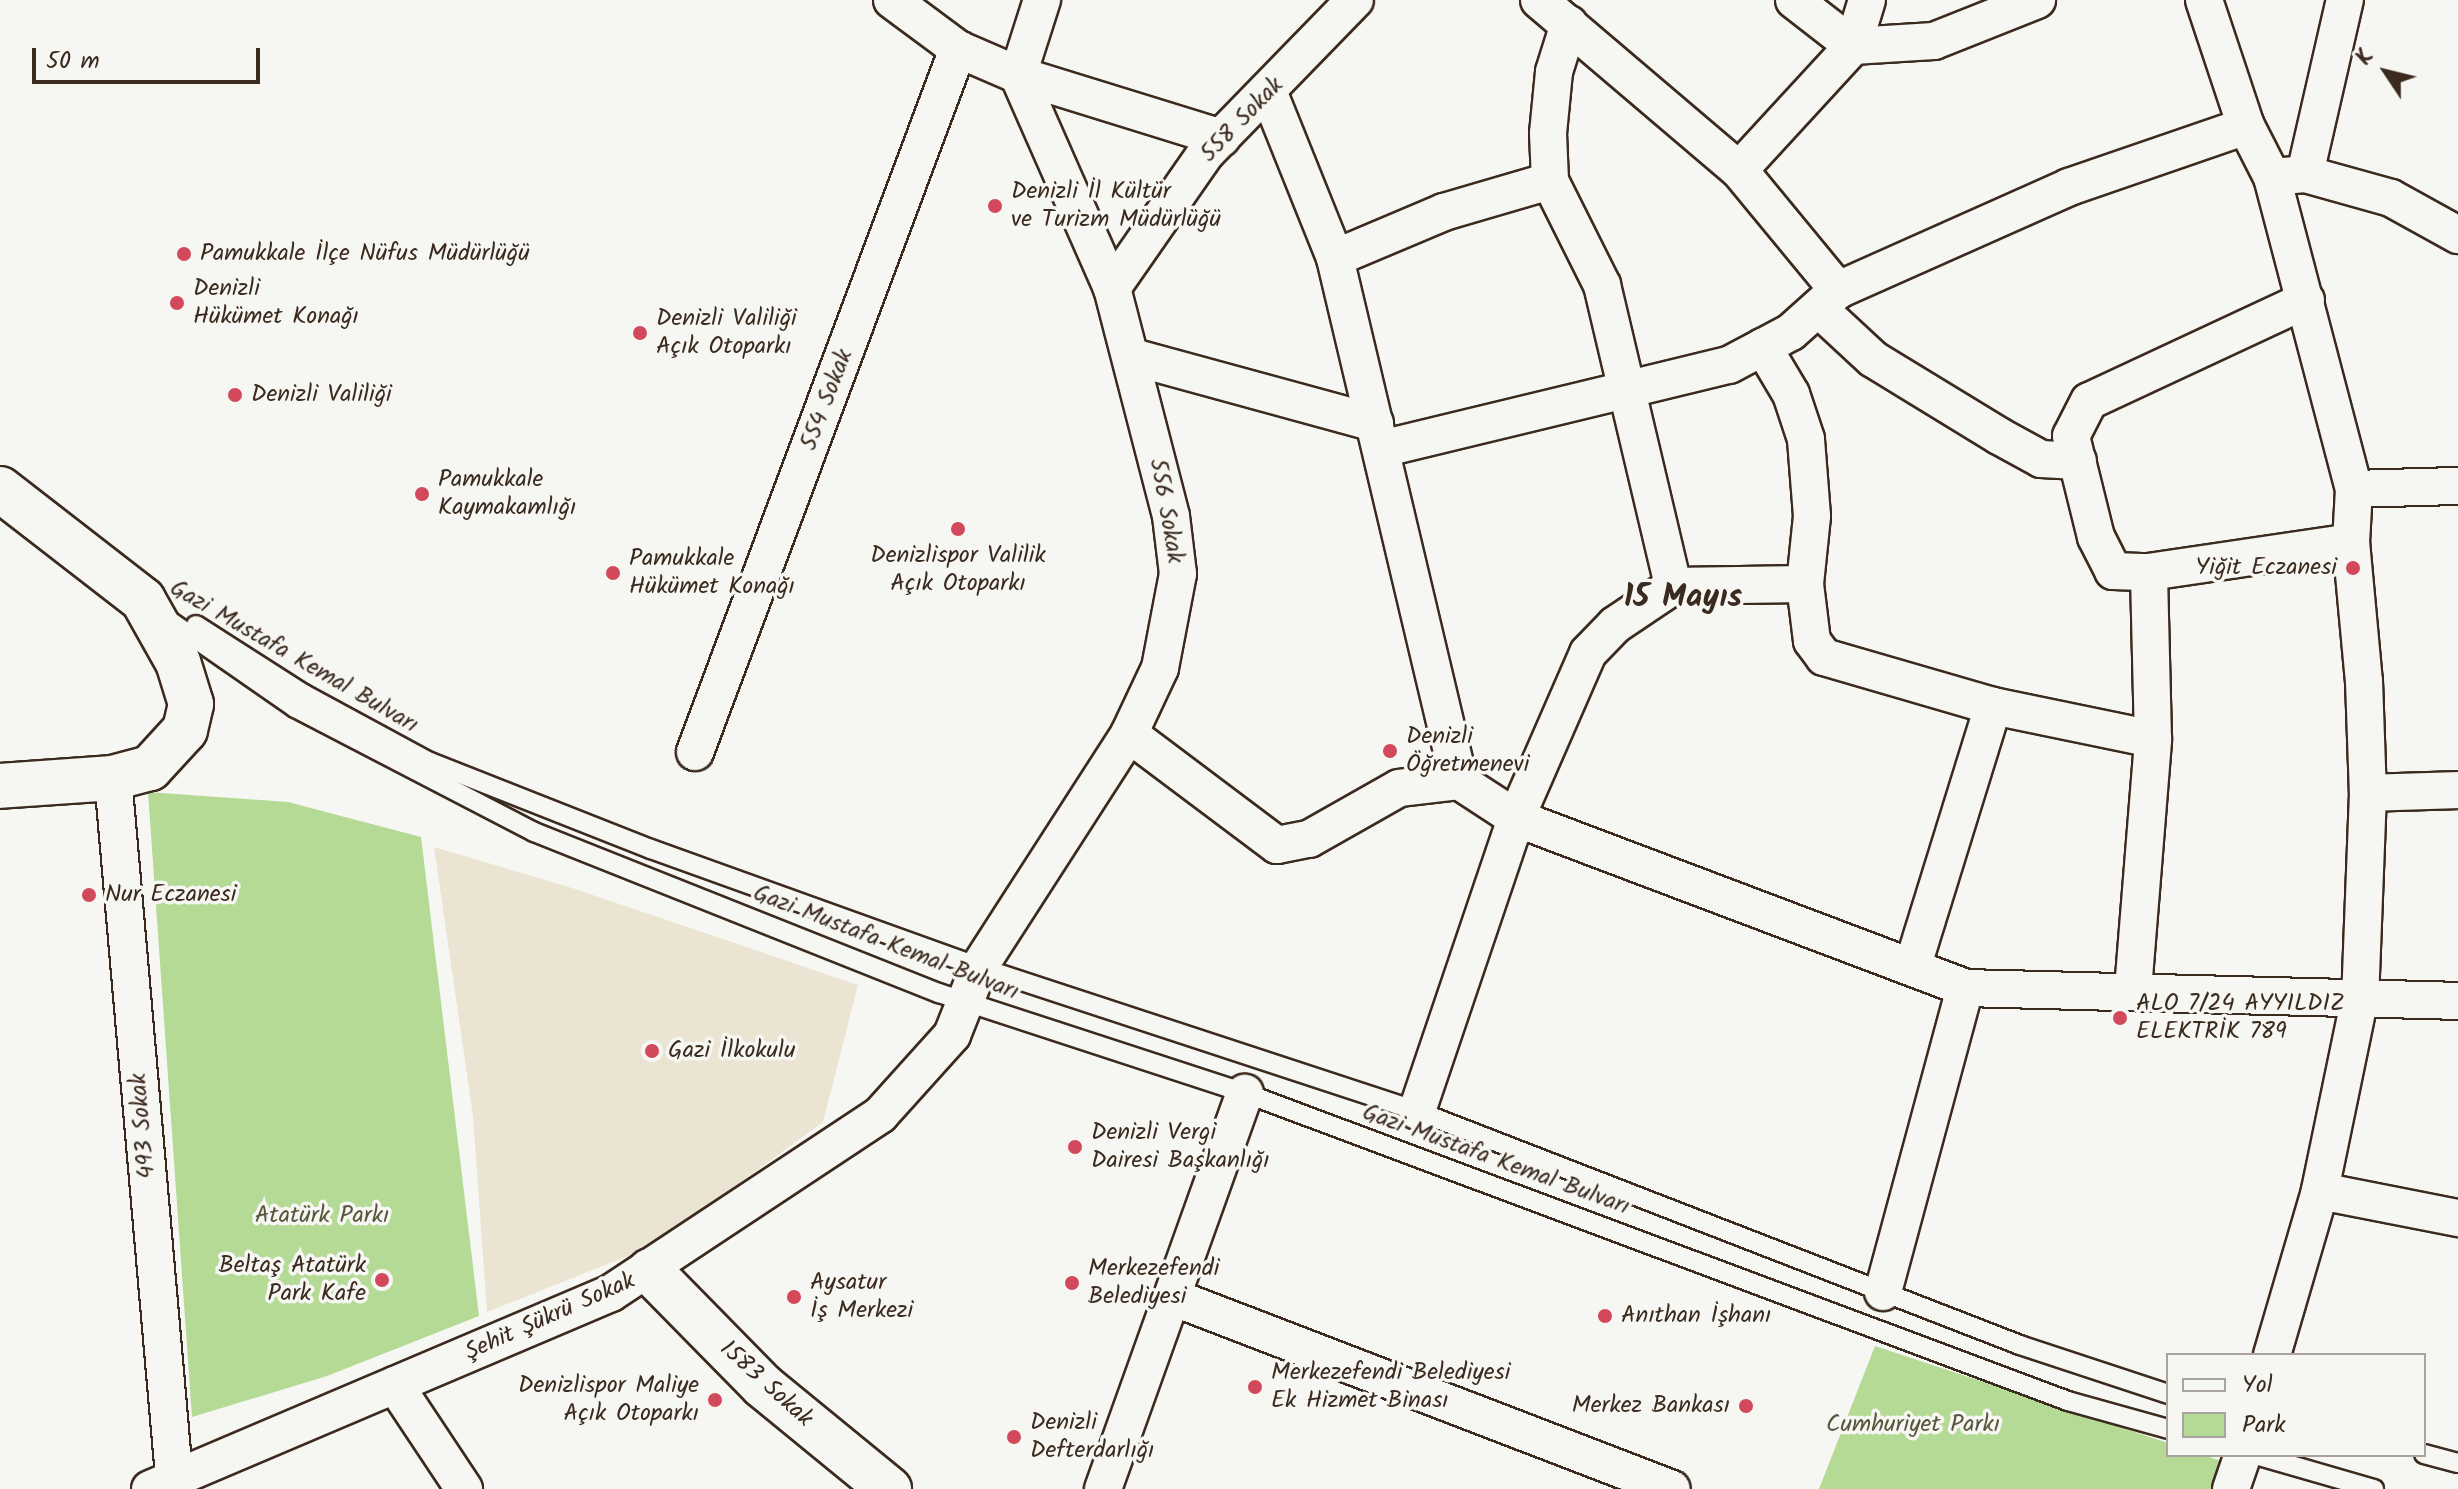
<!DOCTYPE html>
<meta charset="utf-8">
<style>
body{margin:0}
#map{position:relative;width:2458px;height:1489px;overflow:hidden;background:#f6f6f2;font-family:Kalam,sans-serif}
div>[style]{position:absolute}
.built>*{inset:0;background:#ebe4d2}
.green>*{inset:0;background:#b4da96}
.roads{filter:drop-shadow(2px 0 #3b2a1e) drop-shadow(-2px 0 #3b2a1e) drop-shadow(0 2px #3b2a1e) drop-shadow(0 -2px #3b2a1e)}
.lane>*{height:18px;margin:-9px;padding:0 9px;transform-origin:9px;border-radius:9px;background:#f6f6f2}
.street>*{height:36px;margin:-18px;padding:0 18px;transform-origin:18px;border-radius:18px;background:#f6f6f2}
.secondary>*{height:44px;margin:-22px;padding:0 22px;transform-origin:22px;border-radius:22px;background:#f6f6f2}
.dots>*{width:22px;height:22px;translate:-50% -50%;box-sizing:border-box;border:4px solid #f6f6f2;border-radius:50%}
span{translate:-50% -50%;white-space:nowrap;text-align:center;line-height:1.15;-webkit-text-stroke:7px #f6f6f2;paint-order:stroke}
.street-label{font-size:24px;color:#3b2a1e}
.poi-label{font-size:24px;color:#3b2a1e}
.left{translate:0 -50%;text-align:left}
.right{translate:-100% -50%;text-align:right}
.park-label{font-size:24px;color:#59563c}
.district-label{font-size:32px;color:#3b2a1e;font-weight:700}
.legend{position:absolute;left:2166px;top:1353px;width:260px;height:104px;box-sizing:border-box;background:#f6f6f2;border:2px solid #aba49d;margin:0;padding:10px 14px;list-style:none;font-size:24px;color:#3b2a1e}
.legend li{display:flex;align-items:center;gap:16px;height:40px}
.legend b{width:40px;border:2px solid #aba49d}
.north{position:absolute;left:2346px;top:32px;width:80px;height:80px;-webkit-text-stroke:6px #f6f6f2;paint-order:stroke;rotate:305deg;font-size:22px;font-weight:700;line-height:32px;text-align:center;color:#3b2a1e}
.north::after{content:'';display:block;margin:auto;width:28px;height:36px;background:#3b2a1e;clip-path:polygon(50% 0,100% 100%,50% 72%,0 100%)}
.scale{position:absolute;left:32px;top:48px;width:228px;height:36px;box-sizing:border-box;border:4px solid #3b2a1e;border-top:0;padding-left:10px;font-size:24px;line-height:28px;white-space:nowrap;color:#3b2a1e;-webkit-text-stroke:6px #f6f6f2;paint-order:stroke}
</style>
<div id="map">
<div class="built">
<div style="clip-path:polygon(434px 847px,572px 888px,858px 985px,823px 1122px,653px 1246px,487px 1312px,473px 1116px)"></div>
</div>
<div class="green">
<div style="clip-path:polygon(148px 792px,288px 802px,421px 837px,479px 1316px,327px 1376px,192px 1417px)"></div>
<div style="clip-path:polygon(1875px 1346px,2168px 1443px,2168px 1455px,2203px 1455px,2227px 1463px,2218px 1489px,1819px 1489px)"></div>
</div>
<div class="roads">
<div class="lane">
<div style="left:167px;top:619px;width:156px;rotate:34.8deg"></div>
<div style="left:295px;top:708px;width:269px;rotate:27.4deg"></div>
<div style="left:534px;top:832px;width:436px;rotate:21.7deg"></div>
<div style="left:939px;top:993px;width:322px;rotate:18.1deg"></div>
<div style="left:1245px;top:1093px;width:879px;rotate:20.52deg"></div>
<div style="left:2068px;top:1401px;width:104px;rotate:15.6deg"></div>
<div style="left:196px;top:625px;width:128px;rotate:32.6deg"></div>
<div style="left:304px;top:694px;width:143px;rotate:28.4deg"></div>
<div style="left:430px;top:762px;width:238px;rotate:21.5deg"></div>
<div style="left:651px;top:849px;width:349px;rotate:19.8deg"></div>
<div style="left:979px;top:967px;width:461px;rotate:18.2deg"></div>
<div style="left:1417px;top:1111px;width:647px;rotate:21.21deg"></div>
<div style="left:2020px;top:1345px;width:156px;rotate:18.3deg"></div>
<div style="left:2424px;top:1454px;width:35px;rotate:15deg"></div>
<div style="left:2256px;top:1455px;width:123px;rotate:16.1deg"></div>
</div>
<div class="street">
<div style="left:892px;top:0;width:82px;rotate:36.6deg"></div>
<div style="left:958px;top:49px;width:65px;rotate:23.4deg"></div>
<div style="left:1018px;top:75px;width:213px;rotate:17.2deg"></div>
<div style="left:1539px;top:0;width:262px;rotate:40.4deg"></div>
<div style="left:1739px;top:170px;width:156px;rotate:50.5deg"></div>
<div style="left:1794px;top:0;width:75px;rotate:37.9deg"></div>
<div style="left:1853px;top:46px;width:81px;rotate:-3.5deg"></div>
<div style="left:1934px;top:41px;width:111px;rotate:-21.7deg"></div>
<div style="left:2204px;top:0;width:133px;rotate:71.6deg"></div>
<div style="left:2246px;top:126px;width:57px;rotate:63deg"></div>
<div style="left:2272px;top:177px;width:323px;rotate:75.3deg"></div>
<div style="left:2354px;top:489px;width:53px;rotate:93.2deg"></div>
<div style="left:2351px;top:542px;width:140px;rotate:84.7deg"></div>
<div style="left:2364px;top:681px;width:112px;rotate:88deg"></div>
<div style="left:2368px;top:793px;width:204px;rotate:92.2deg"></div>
<div style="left:2360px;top:997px;width:198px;rotate:101.7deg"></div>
<div style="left:2320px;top:1191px;width:171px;rotate:106.3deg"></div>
<div style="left:1569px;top:24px;width:50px;rotate:107.4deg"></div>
<div style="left:1554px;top:72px;width:61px;rotate:95.6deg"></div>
<div style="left:1548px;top:133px;width:48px;rotate:87.6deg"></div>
<div style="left:1550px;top:181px;width:116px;rotate:63.4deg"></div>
<div style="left:1602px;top:285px;width:309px;rotate:76.7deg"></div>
<div style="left:1018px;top:75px;width:79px;rotate:-72.3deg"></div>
<div style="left:1268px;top:91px;width:180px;rotate:68.1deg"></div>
<div style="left:1335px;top:258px;width:537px;rotate:76.66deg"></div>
<div style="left:1739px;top:170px;width:168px;rotate:-47.4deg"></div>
<div style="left:1853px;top:46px;width:48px;rotate:-73.1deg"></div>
<div style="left:2305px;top:174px;width:179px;rotate:-77.1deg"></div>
<div style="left:2272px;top:177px;width:33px;rotate:-5deg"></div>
<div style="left:2305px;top:174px;width:89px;rotate:15.6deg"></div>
<div style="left:2391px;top:198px;width:77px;rotate:28.9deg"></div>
<div style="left:1335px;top:258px;width:118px;rotate:-22.9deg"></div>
<div style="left:1444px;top:212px;width:110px;rotate:-16.3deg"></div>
<div style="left:1112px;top:288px;width:163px;rotate:-55.2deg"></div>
<div style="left:1205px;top:154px;width:215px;rotate:-45.8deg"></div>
<div style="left:2306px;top:300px;width:239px;rotate:155deg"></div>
<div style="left:2089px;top:401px;width:39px;rotate:117deg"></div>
<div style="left:2071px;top:436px;width:104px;rotate:76.1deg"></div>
<div style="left:2096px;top:537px;width:38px;rotate:63deg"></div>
<div style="left:2113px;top:571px;width:36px;rotate:2deg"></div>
<div style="left:2149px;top:572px;width:204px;rotate:-8.4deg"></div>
<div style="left:1818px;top:308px;width:75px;rotate:42.8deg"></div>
<div style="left:1873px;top:359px;width:148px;rotate:31.4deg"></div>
<div style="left:1999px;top:436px;width:48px;rotate:28.7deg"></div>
<div style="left:2041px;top:459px;width:37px;rotate:3deg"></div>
<div style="left:1133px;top:357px;width:251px;rotate:15.3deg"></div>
<div style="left:1381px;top:449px;width:358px;rotate:-13.6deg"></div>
<div style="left:1729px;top:365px;width:70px;rotate:-28deg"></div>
<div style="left:1791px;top:332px;width:63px;rotate:-41.8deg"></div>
<div style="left:1838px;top:290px;width:253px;rotate:-24deg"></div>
<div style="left:2069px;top:187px;width:187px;rotate:-19deg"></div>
<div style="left:2354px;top:489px;width:104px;rotate:-1.7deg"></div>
<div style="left:1805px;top:584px;width:57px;rotate:83deg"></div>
<div style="left:1812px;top:641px;width:20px;rotate:53deg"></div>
<div style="left:1824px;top:657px;width:176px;rotate:16.2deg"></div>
<div style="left:1993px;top:706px;width:163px;rotate:11.7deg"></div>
<div style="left:1129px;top:734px;width:185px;rotate:36.9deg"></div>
<div style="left:1277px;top:845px;width:33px;rotate:-11deg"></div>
<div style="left:1309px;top:839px;width:103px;rotate:-29.5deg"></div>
<div style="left:1399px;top:788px;width:60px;rotate:-6.7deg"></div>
<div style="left:1459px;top:781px;width:68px;rotate:33deg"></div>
<div style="left:1516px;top:818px;width:480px;rotate:20.7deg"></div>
<div style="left:1965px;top:988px;width:493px;rotate:1.5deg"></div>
<div style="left:695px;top:752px;width:751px;rotate:-69.49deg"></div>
<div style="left:113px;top:778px;width:700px;rotate:85deg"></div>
<div style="left:2368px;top:793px;width:90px;rotate:-1.9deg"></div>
<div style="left:1913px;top:965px;width:271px;rotate:-72.8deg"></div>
<div style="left:2133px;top:990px;width:252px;rotate:-85.4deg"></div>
<div style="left:2153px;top:739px;width:167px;rotate:-91.4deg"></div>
<div style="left:1417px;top:1111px;width:309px;rotate:-71.3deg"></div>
<div style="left:1516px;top:818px;width:180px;rotate:-66.4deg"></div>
<div style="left:1588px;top:653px;width:39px;rotate:-46deg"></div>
<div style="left:1615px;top:625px;width:70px;rotate:-33.9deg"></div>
<div style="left:1673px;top:586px;width:132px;rotate:-0.9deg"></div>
<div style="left:1805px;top:584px;width:68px;rotate:-84.1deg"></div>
<div style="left:1812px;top:516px;width:77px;rotate:-94.5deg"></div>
<div style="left:1806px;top:439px;width:47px;rotate:-108.4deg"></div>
<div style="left:1791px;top:394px;width:55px;rotate:-120.8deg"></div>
<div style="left:2320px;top:1191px;width:141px;rotate:11.1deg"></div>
<div style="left:1883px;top:1292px;width:315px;rotate:-74.9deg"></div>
<div style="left:1175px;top:1298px;width:532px;rotate:21.02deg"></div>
<div style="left:395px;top:1385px;width:125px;rotate:56.4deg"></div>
<div style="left:150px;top:1489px;width:501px;rotate:-23.03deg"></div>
<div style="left:611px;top:1293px;width:323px;rotate:-33.5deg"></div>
<div style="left:880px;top:1115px;width:108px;rotate:-48deg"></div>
<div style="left:952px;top:1035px;width:73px;rotate:-68.3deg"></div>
<div style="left:979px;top:967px;width:277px;rotate:-57.2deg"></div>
<div style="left:1129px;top:734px;width:73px;rotate:-64.8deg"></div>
<div style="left:1160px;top:668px;width:96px;rotate:-79.2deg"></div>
<div style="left:1178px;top:574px;width:58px;rotate:-96.9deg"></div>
<div style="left:1171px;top:516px;width:236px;rotate:-104.5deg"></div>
<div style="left:1112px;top:288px;width:233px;rotate:-113.8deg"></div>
<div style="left:1103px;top:1489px;width:421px;rotate:-70.3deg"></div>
<div style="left:2231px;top:1489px;width:36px;rotate:-71deg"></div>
</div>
<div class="secondary">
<div style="left:0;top:489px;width:181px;rotate:37.8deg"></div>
<div style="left:143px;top:600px;width:71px;rotate:60.6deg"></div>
<div style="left:178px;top:662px;width:44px;rotate:72.8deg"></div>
<div style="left:191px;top:704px;width:27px;rotate:103deg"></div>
<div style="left:185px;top:730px;width:52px;rotate:132.6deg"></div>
<div style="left:150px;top:768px;width:38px;rotate:165deg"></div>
<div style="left:113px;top:778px;width:113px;rotate:176deg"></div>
<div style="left:650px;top:1271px;width:161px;rotate:45.5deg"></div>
<div style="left:763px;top:1386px;width:163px;rotate:39.3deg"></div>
</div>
</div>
<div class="dots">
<div style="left:995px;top:206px;background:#d1495b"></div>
<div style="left:184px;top:254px;background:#d1495b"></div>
<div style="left:177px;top:303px;background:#d1495b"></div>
<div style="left:640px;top:333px;background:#d1495b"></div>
<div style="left:235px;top:395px;background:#d1495b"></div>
<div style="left:422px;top:494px;background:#d1495b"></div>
<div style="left:958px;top:529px;background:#d1495b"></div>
<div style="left:2353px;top:568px;background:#d1495b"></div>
<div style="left:613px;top:573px;background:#d1495b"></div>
<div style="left:1390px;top:751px;background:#d1495b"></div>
<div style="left:89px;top:895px;background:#d1495b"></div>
<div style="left:2120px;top:1018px;background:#d1495b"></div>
<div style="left:652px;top:1051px;background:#d1495b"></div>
<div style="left:1075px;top:1147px;background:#d1495b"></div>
<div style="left:382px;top:1280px;background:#d1495b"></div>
<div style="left:1072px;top:1283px;background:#d1495b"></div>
<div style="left:794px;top:1297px;background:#d1495b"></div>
<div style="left:1605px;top:1316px;background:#d1495b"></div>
<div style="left:1255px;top:1387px;background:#d1495b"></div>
<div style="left:715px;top:1400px;background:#d1495b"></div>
<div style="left:1746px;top:1406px;background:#d1495b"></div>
<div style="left:1014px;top:1437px;background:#d1495b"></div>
</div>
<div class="street-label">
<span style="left:1242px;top:120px;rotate:-46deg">558 Sokak</span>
<span style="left:827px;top:400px;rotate:-69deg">554 Sokak</span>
<span style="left:1166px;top:511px;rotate:80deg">556 Sokak</span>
<span style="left:294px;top:657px;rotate:30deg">Gazi Mustafa Kemal Bulvarı</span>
<span style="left:886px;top:943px;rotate:21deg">Gazi Mustafa Kemal Bulvarı</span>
<span style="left:143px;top:1126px;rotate:-95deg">493 Sokak</span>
<span style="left:1496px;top:1160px;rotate:20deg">Gazi Mustafa Kemal Bulvarı</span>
<span style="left:550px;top:1317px;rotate:-24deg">Şehit Şükrü Sokak</span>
<span style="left:766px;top:1384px;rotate:42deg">1583 Sokak</span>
</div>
<div class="poi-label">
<span class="left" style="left:1011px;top:206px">Denizli İl Kültür<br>ve Turizm Müdürlüğü</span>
<span class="left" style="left:200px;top:254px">Pamukkale İlçe Nüfus Müdürlüğü</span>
<span class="left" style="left:193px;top:303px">Denizli<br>Hükümet Konağı</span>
<span class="left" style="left:656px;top:333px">Denizli Valiliği<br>Açık Otoparkı</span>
<span class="left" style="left:251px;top:395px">Denizli Valiliği</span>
<span class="left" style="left:438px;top:494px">Pamukkale<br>Kaymakamlığı</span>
<span style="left:958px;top:570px">Denizlispor Valilik<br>Açık Otoparkı</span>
<span class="left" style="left:629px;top:573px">Pamukkale<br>Hükümet Konağı</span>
<span class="right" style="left:2337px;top:568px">Yiğit Eczanesi</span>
<span class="left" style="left:1406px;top:751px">Denizli<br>Öğretmenevi</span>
<span class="left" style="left:105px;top:895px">Nur Eczanesi</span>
<span class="left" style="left:2136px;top:1018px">ALO 7/24 AYYILDIZ<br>ELEKTRİK 789</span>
<span class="left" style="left:668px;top:1051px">Gazi İlkokulu</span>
<span class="left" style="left:1091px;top:1147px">Denizli Vergi<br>Dairesi Başkanlığı</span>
<span class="right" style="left:366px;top:1280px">Beltaş Atatürk<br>Park Kafe</span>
<span class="left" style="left:1088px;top:1283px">Merkezefendi<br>Belediyesi</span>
<span class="left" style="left:810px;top:1297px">Aysatur<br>İş Merkezi</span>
<span class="left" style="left:1621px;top:1316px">Anıthan İşhanı</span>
<span class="left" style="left:1271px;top:1387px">Merkezefendi Belediyesi<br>Ek Hizmet Binası</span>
<span class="right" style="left:699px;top:1400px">Denizlispor Maliye<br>Açık Otoparkı</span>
<span class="right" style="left:1730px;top:1406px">Merkez Bankası</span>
<span class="left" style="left:1030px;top:1437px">Denizli<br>Defterdarlığı</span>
</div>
<div class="park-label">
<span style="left:322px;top:1216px">Atatürk Parkı</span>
<span style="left:1913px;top:1425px">Cumhuriyet Parkı</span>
</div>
<div class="district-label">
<span style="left:1683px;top:598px">15 Mayıs</span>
</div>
<ul class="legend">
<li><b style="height:10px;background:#f6f6f2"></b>Yol</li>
<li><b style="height:22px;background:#b4da96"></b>Park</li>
</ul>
<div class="north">K</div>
<div class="scale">50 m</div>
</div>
